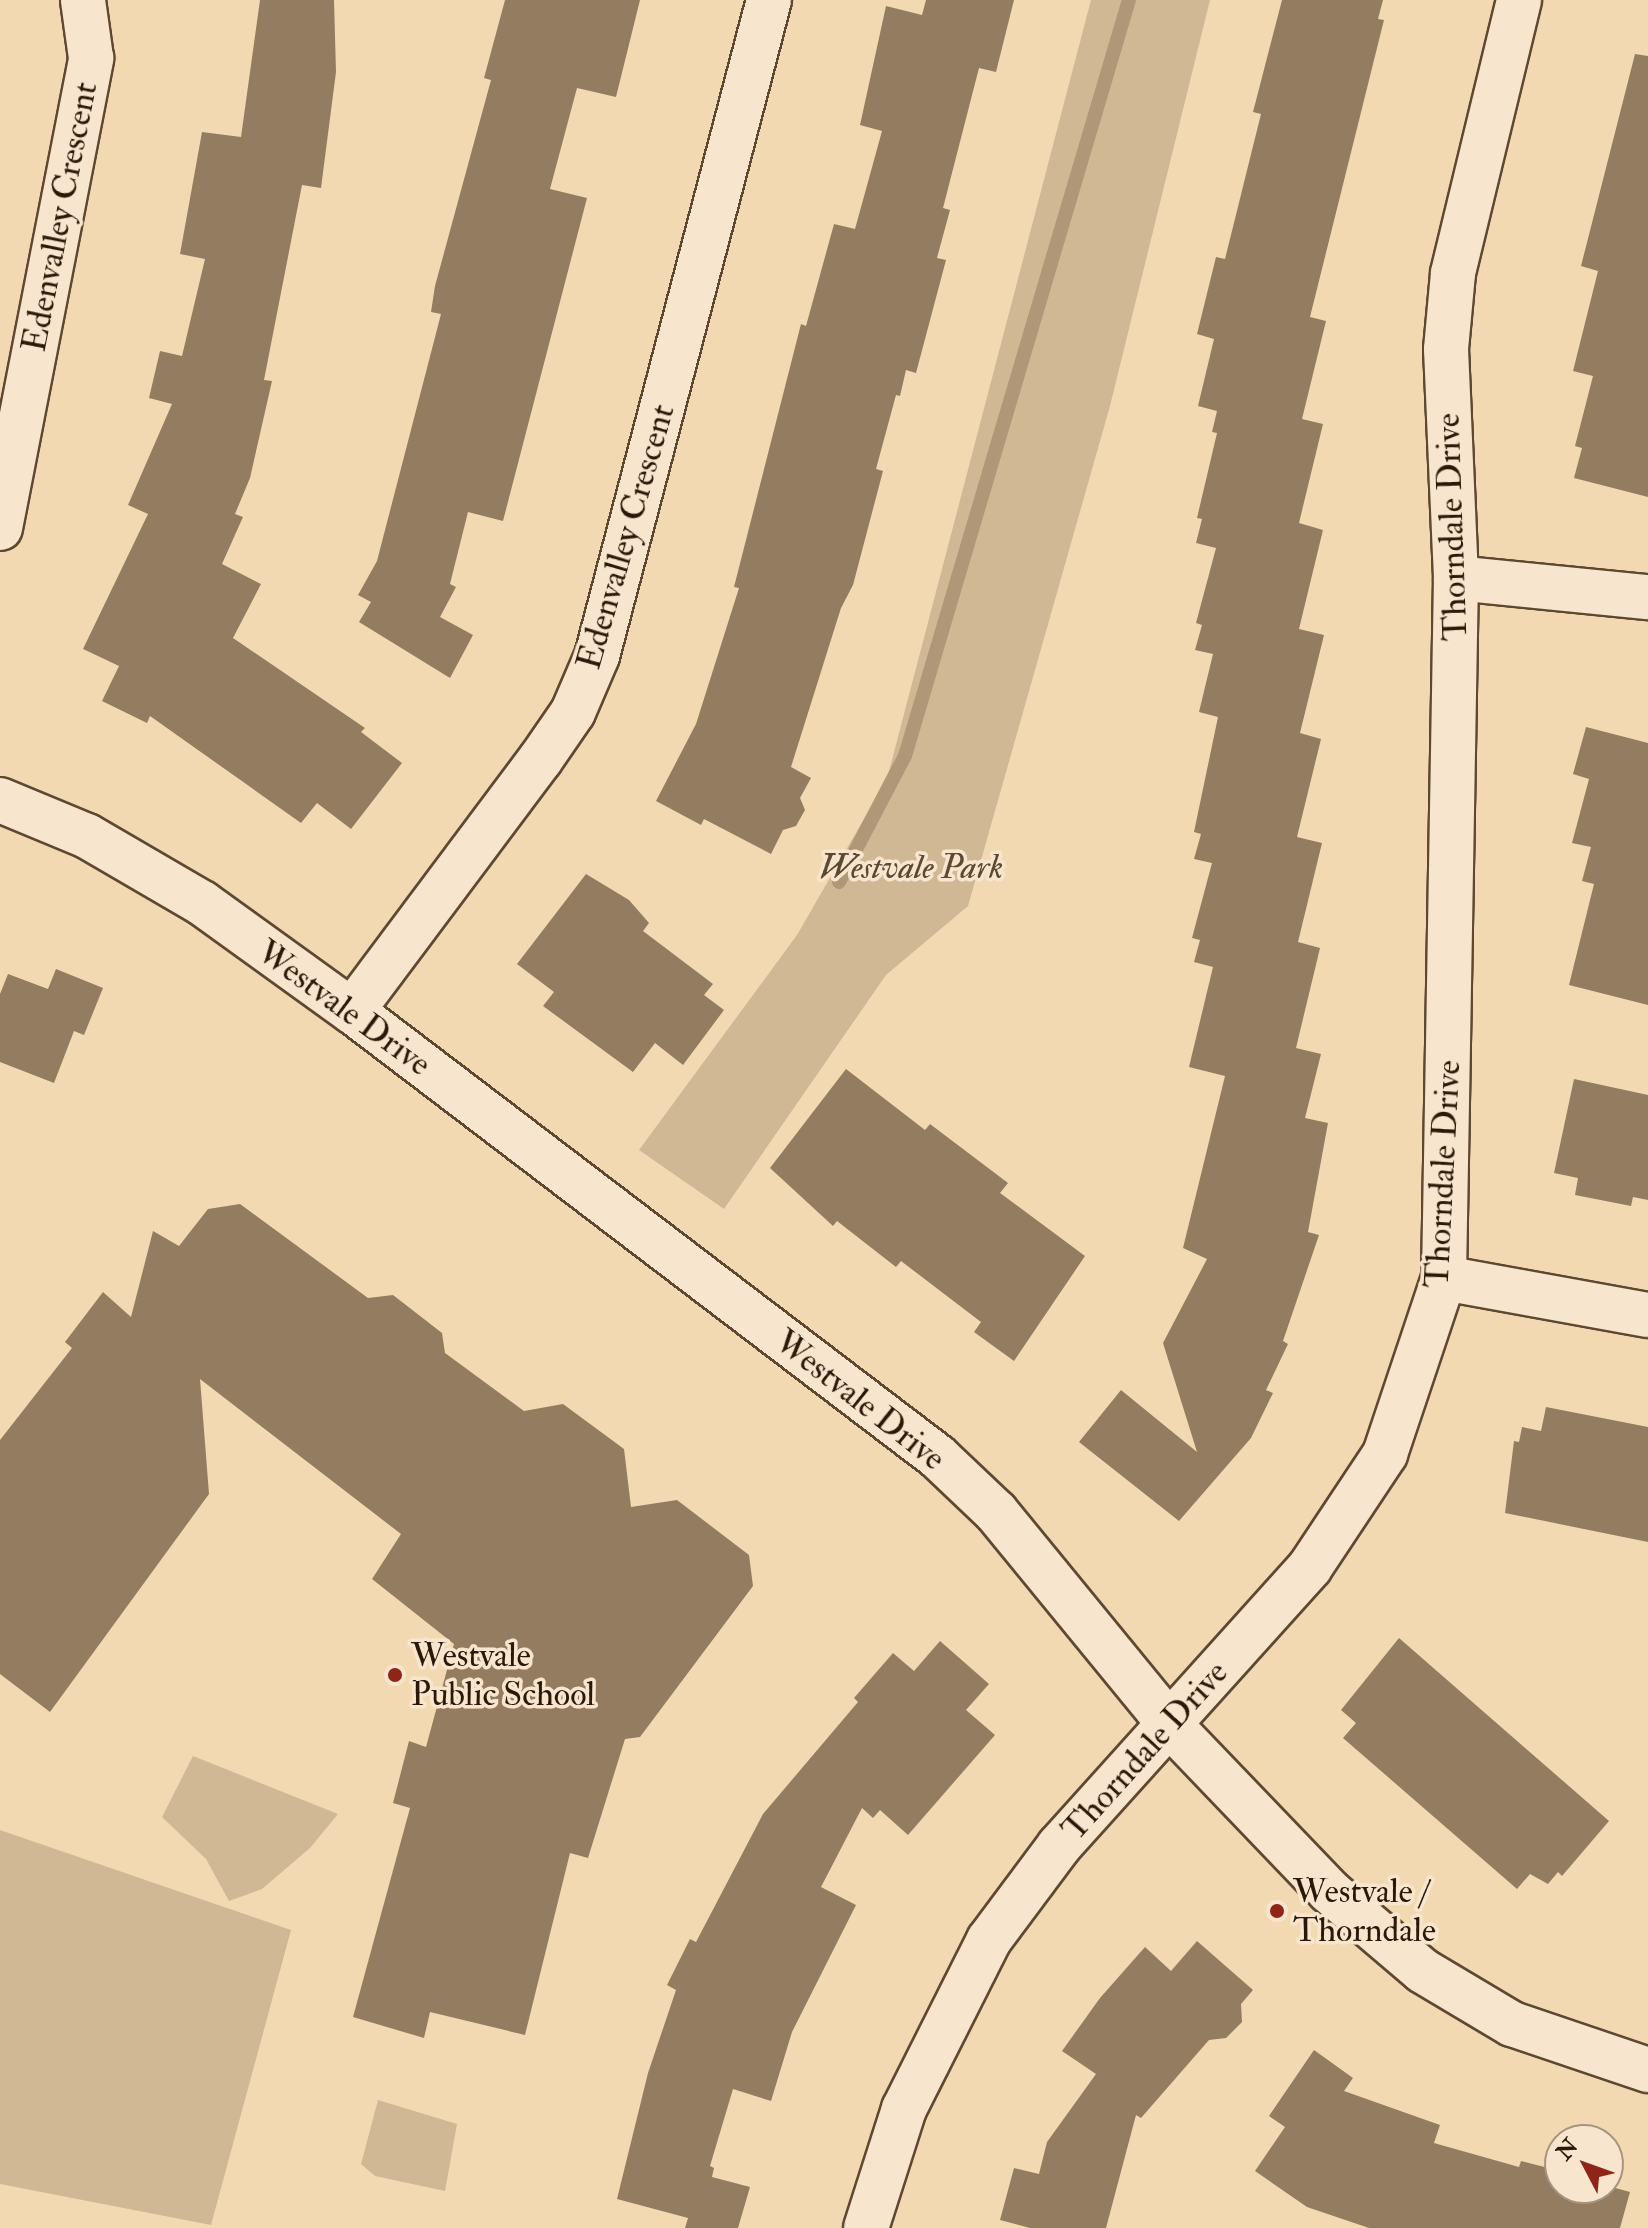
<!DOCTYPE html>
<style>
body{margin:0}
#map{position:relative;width:1648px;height:2228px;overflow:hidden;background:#f3d9b2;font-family:"IM FELL Double Pica",serif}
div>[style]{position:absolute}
.green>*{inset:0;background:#d1b895}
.stream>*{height:14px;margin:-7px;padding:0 7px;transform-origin:7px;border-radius:7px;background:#af9778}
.building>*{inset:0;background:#937c60}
.roads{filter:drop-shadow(2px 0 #5e4832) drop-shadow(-2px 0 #5e4832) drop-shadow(0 2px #5e4832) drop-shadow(0 -2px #5e4832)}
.minor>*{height:44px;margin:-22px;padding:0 22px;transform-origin:22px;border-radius:22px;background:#f7e6cd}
.dots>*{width:22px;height:22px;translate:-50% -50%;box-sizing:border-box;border:4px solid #f7e6cd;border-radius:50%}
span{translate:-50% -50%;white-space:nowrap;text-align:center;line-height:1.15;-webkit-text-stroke:7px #f7e6cd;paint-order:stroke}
.street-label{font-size:34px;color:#2c1808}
.park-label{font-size:34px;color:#5e4832;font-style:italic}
.poi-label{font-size:34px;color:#2c1808}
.left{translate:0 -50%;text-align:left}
.north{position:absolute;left:1544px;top:2124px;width:80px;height:80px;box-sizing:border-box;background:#f7e6cd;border:2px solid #a6947e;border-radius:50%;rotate:311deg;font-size:22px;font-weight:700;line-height:32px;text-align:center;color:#2c1808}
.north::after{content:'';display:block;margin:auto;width:28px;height:36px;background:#8f2418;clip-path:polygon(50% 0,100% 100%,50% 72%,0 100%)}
</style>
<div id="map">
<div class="green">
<div style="clip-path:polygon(1091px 0,1210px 0,1110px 406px,968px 906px,886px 975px,724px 1209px,639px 1150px,797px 935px,887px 779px)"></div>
<div style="clip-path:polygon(193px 1756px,338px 1814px,310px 1848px,262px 1889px,229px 1901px,206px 1859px,162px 1817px)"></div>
<div style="clip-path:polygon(0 1830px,291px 1930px,211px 2225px,0 2184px)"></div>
<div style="clip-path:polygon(378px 2100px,457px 2124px,445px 2191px,375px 2176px,361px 2164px)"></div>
</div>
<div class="stream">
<div style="left:839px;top:882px;width:142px;rotate:-62.4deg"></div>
<div style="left:905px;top:756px;width:788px;rotate:-73.5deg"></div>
</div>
<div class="building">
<div style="clip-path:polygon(260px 0,334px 0,336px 72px,321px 188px,302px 185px,264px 380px,272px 381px,250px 478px,235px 514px,243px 517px,222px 564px,261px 584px,233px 638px,365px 728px,361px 732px,402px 763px,351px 829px,317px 803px,301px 823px,150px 716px,147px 723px,102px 701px,119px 666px,83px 649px,148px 514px,128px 505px,172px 404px,149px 398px,160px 351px,182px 356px,205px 259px,180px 254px,202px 132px,241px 137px)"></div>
<div style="clip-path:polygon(505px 0,640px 0,616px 97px,577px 88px,550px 189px,587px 198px,503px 521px,468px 512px,450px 584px,456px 587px,440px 617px,473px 635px,450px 678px,359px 622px,371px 602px,358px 595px,377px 561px,441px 314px,431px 312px,435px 286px,491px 80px,484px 78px)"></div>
<div style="clip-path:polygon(926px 0,1014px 0,996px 72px,979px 68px,943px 208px,950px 210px,937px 258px,946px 260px,916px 373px,906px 370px,900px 396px,896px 395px,876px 469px,883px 471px,853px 585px,841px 608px,791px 767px,811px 778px,800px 798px,805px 810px,796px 826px,783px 830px,771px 854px,704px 819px,701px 825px,656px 801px,696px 724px,739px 588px,734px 587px,801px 324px,806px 326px,834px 224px,855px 229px,882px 131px,860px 125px,886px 6px,922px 15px)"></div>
<div style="clip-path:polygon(1282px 0,1383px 0,1378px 19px,1384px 20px,1310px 317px,1326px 321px,1302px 419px,1323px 424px,1299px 523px,1323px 530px,1299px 629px,1324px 635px,1300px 733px,1321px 739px,1297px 837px,1322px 843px,1298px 942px,1320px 948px,1296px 1048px,1321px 1054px,1305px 1118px,1328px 1123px,1308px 1232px,1319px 1235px,1283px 1341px,1288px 1344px,1266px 1390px,1273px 1393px,1251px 1438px,1179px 1521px,1079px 1442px,1121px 1390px,1197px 1452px,1163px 1343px,1207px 1259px,1183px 1248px,1225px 1076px,1189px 1067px,1213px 967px,1194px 962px,1200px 940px,1192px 938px,1212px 863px,1194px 859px,1201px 834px,1194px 832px,1218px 717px,1199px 712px,1213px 654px,1195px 650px,1202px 625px,1196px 623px,1216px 548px,1196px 543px,1202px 519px,1197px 518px,1217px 433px,1212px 432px,1217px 411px,1198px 406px,1214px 339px,1197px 334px,1216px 257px,1225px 259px,1261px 114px,1253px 112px)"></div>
<div style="clip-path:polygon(1635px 54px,1648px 56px,1648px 497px,1574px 478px,1582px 448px,1575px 446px,1593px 376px,1573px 371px,1598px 271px,1581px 266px)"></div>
<div style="clip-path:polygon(1586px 727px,1648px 743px,1648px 1005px,1569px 985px,1594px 884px,1582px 881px,1591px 847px,1572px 843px,1589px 779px,1573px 774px)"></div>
<div style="clip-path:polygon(586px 874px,629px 900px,649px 923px,643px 931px,713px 984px,704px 995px,724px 1010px,683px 1065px,655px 1043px,633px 1072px,543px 1006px,554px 992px,517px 964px)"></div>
<div style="clip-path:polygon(56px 969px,103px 988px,84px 1035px,74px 1031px,54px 1083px,0 1062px,0 994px,8px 974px,48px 989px)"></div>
<div style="clip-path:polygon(846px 1069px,925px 1130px,930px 1124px,1008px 1183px,1000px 1193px,1085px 1256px,1014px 1361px,974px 1332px,981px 1322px,901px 1261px,896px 1267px,837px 1221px,833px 1226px,770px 1168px)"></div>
<div style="clip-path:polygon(1574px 1079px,1648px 1095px,1648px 1200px,1633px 1197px,1631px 1206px,1575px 1195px,1578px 1178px,1554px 1173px)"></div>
<div style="clip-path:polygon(240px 1204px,368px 1298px,393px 1295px,442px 1333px,445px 1353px,524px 1411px,563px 1404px,624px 1449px,631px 1507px,677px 1500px,749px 1555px,753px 1586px,640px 1737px,625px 1739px,588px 1858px,570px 1853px,525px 2035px,430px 2012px,424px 2038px,353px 2017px,410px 1808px,393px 1803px,409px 1741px,426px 1747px,454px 1644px,372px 1579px,401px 1534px,200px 1379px,209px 1494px,50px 1712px,0 1674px,0 1440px,72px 1348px,65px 1342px,103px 1292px,131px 1317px,153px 1231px,179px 1246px,208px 1209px)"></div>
<div style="clip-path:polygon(1546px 1407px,1648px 1427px,1648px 1542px,1505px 1513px,1514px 1441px,1519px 1442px,1522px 1427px,1541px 1431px)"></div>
<div style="clip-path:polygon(1399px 1638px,1609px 1821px,1562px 1876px,1558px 1872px,1548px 1884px,1530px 1874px,1517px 1889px,1343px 1738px,1356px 1723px,1341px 1710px)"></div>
<div style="clip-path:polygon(940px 1641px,989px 1684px,966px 1710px,995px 1735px,908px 1835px,880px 1810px,873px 1818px,862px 1808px,821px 1887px,856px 1905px,792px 2032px,771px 2101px,733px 2089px,710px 2166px,714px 2168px,712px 2177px,750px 2187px,738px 2228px,685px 2228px,688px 2218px,617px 2199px,648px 2073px,676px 1990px,667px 1985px,690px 1939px,696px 1942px,763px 1814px,858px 1702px,854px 1698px,893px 1653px,914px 1671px)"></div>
<div style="clip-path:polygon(1197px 1941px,1253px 1990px,1241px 2004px,1242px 2022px,1226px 2038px,1209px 2040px,1141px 2118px,1136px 2115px,1106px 2228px,1030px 2228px,1000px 2220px,1014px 2168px,1039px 2174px,1047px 2142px,1096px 2074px,1062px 2051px,1100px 1998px,1145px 1947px,1171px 1971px)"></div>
<div style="clip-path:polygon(1314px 2050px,1353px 2078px,1344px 2091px,1440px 2125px,1434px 2143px,1519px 2167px,1521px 2161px,1560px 2171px,1560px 2188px,1608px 2186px,1630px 2192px,1620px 2228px,1369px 2228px,1307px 2207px,1255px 2171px,1285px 2127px,1269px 2116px)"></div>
</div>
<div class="roads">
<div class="minor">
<div style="left:0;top:528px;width:479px;rotate:-79deg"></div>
<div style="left:91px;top:58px;width:59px;rotate:-97.9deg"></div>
<div style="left:1456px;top:578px;width:193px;rotate:5.7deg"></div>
<div style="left:0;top:800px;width:94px;rotate:22.5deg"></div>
<div style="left:87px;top:836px;width:133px;rotate:30.2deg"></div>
<div style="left:202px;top:903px;width:185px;rotate:35.8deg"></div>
<div style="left:352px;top:1011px;width:736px;rotate:37.27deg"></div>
<div style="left:938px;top:1457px;width:80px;rotate:43.5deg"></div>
<div style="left:996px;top:1512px;width:276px;rotate:50.7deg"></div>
<div style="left:1171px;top:1726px;width:228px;rotate:46.2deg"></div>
<div style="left:1329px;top:1891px;width:123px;rotate:40.4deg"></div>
<div style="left:1423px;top:1971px;width:104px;rotate:30.8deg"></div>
<div style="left:1512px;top:2024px;width:144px;rotate:18.7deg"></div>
<div style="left:352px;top:1011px;width:314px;rotate:-53.2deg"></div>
<div style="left:540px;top:760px;width:58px;rotate:-55.5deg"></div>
<div style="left:573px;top:712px;width:61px;rotate:-66.8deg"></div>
<div style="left:597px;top:656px;width:678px;rotate:-75.31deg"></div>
<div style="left:1444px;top:1278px;width:207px;rotate:10.3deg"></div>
<div style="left:866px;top:2228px;width:125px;rotate:-72.3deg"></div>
<div style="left:904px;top:2109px;width:189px;rotate:-63.3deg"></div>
<div style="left:989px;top:1940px;width:117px;rotate:-53.3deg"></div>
<div style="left:1059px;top:1846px;width:375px;rotate:-48deg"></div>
<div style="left:1310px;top:1567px;width:136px;rotate:-56.4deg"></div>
<div style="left:1385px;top:1454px;width:186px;rotate:-71.5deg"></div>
<div style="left:1444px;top:1278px;width:700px;rotate:-89.02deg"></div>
<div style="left:1456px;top:578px;width:229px;rotate:-92.5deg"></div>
<div style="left:1446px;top:349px;width:76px;rotate:-84.7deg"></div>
<div style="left:1453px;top:273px;width:281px;rotate:-76.4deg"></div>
</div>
</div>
<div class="dots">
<div style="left:395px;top:1675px;background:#8f2418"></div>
<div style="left:1277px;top:1911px;background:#8f2418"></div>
</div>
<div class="street-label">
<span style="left:60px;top:217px;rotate:-79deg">Edenvalley Crescent</span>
<span style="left:1452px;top:527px;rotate:-92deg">Thorndale Drive</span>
<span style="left:626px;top:537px;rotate:-74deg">Edenvalley Crescent</span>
<span style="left:344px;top:1008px;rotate:36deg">Westvale Drive</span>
<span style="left:1443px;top:1174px;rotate:-87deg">Thorndale Drive</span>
<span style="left:860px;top:1400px;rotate:38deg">Westvale Drive</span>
<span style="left:1145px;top:1751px;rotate:-48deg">Thorndale Drive</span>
</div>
<div class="park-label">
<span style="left:911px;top:868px">Westvale Park</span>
</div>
<div class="poi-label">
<span class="left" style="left:411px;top:1675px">Westvale<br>Public School</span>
<span class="left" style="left:1293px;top:1911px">Westvale /<br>Thorndale</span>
</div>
<div class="north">N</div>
</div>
